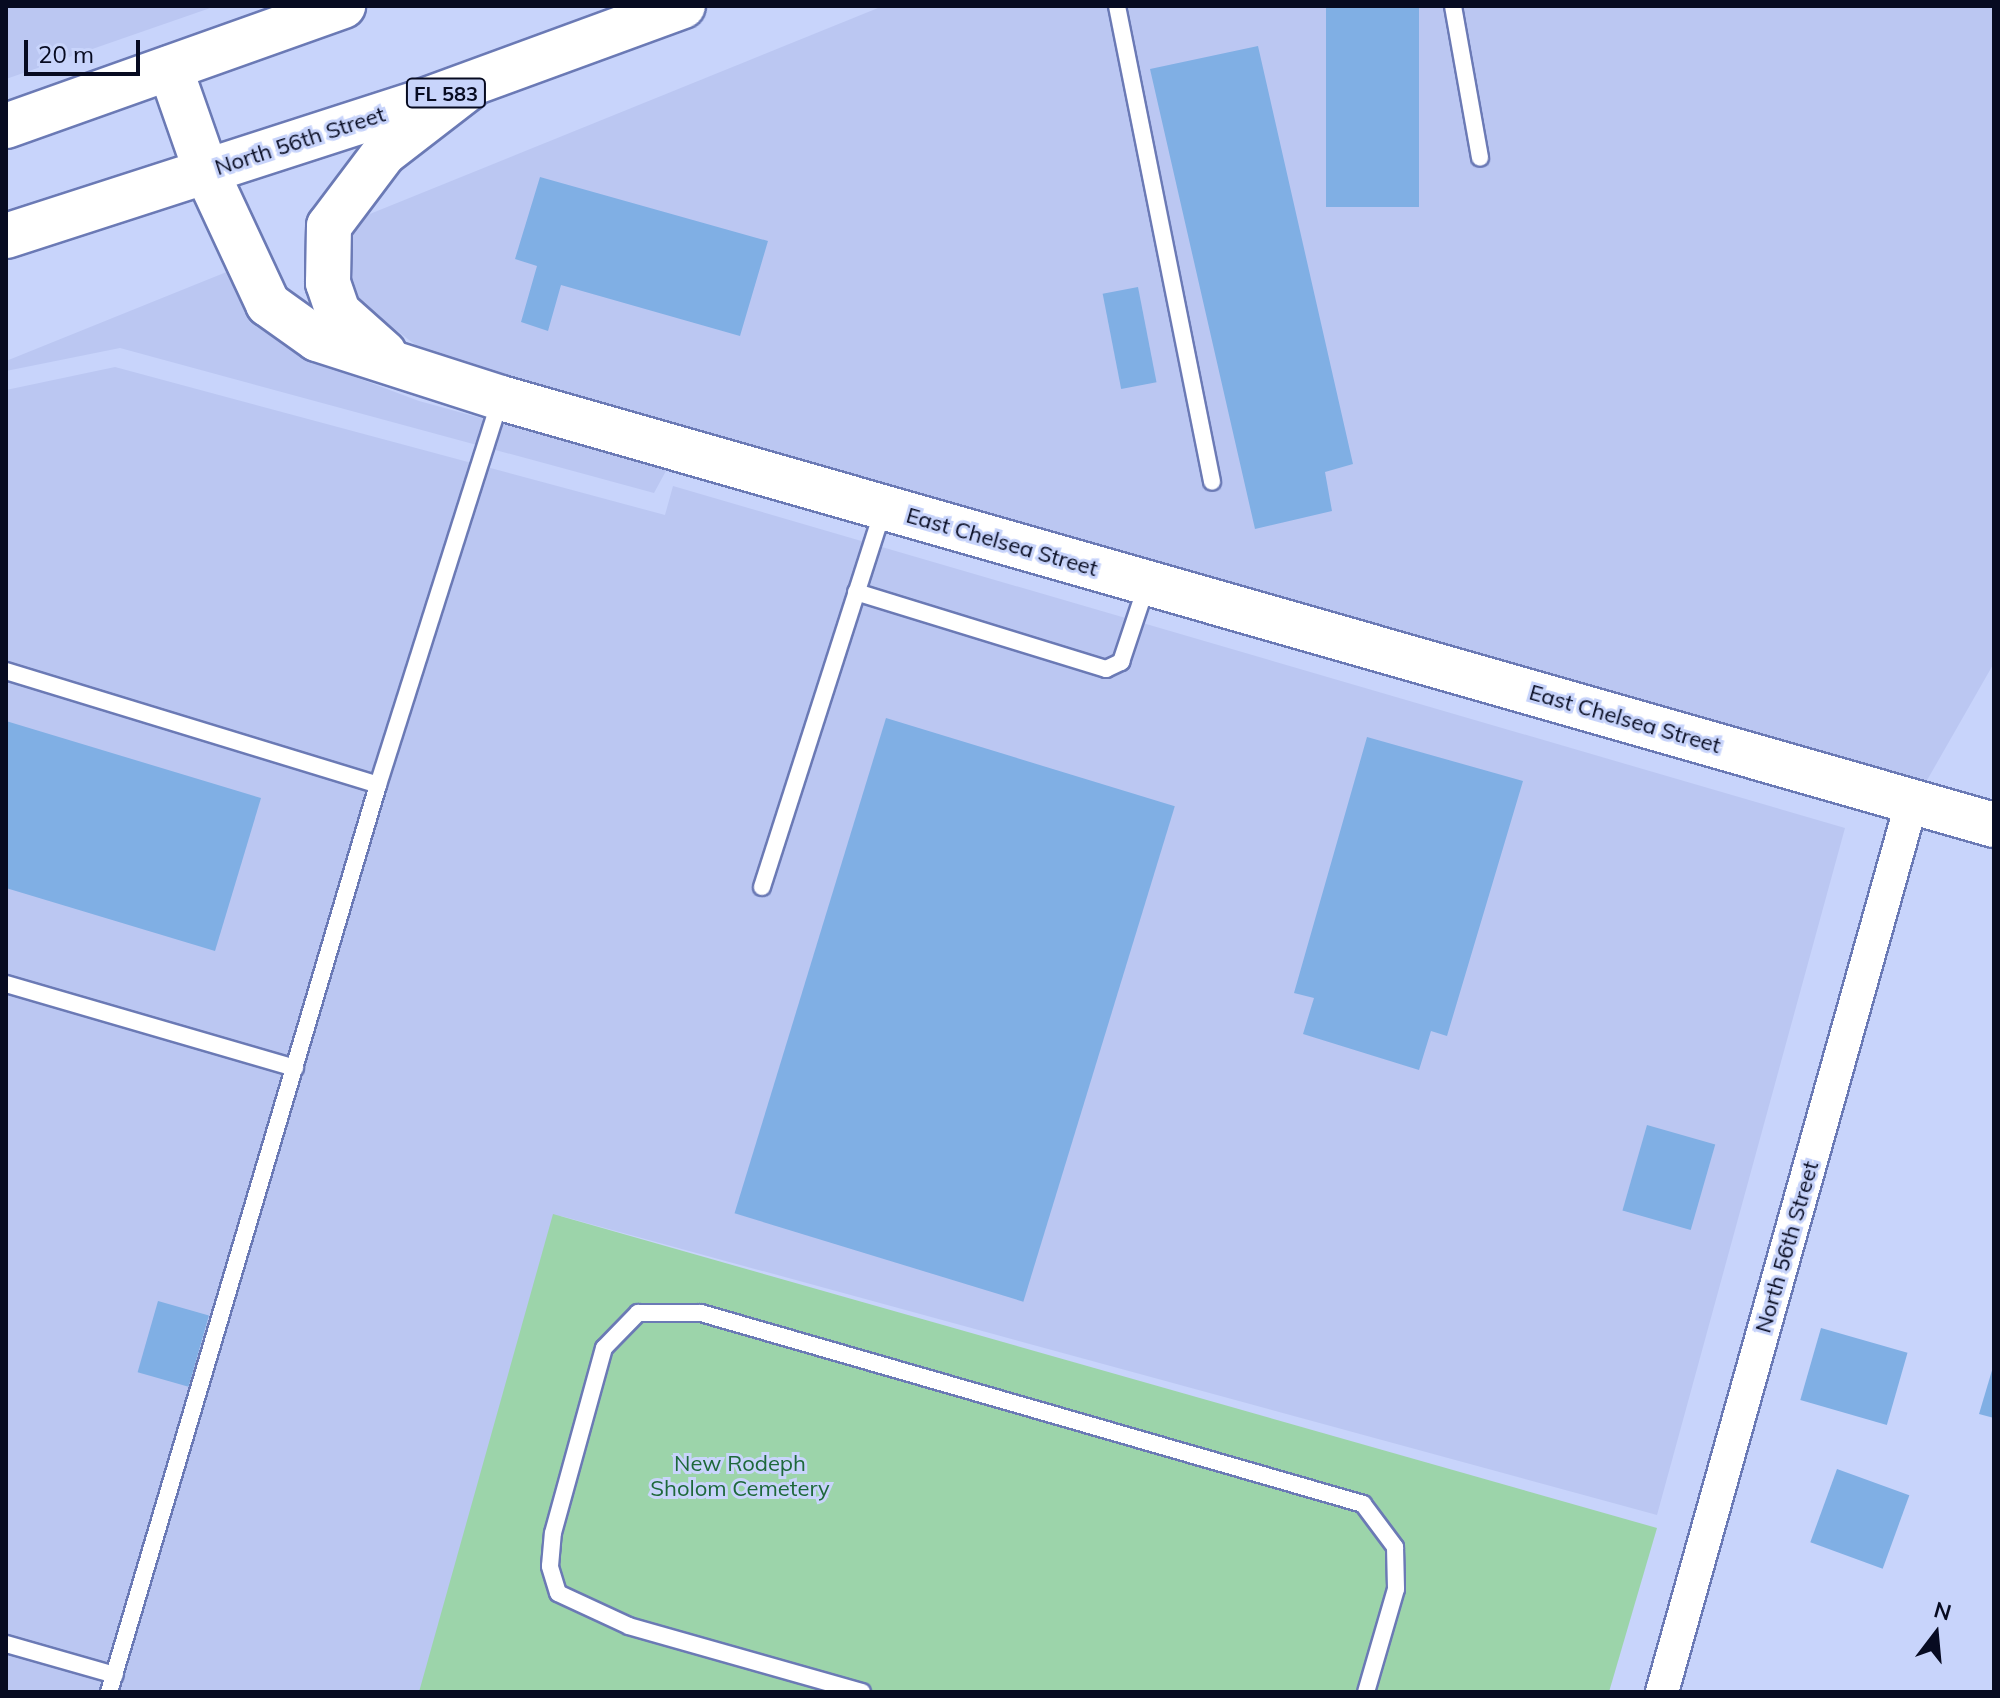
<!DOCTYPE html>
<style>
body{margin:0}
#map{position:relative;width:2000px;height:1698px;overflow:hidden;background:#c8d4fb;font-family:Mulish,sans-serif}
div>[style]{position:absolute}
.built>*{inset:0;background:#bbc7f2}
.green>*{inset:0;background:#9cd4aa}
.building>*{inset:0;background:#80afe4;transform-origin:0 0}
.roads{filter:drop-shadow(2px 0 #6b7ab5) drop-shadow(-2px 0 #6b7ab5) drop-shadow(0 2px #6b7ab5) drop-shadow(0 -2px #6b7ab5)}
.lane>*{height:16px;margin:-8px;padding:0 8px;transform-origin:8px;border-radius:8px;background:#fff}
.street>*{height:32px;margin:-16px;padding:0 16px;transform-origin:16px;border-radius:16px;background:#fff}
.secondary>*{height:44px;margin:-22px;padding:0 22px;transform-origin:22px;border-radius:22px;background:#fff}
.primary>*{height:44px;margin:-22px;padding:0 22px;transform-origin:22px;border-radius:22px;background:#fff}
span{translate:-50% -50%;white-space:nowrap;text-align:center;line-height:1.15;-webkit-text-stroke:6px #c8d4fb;paint-order:stroke}
.shield-label span{padding:2px 6px;background:#c8d4fb;border:2px solid;border-radius:6px;-webkit-text-stroke-width:0}
.shield-label{font-size:20px;color:#070b21;font-weight:700}
.street-label{font-size:22px;color:#070b21}
.park-label{font-size:22px;color:#1d683a}
.frame{position:absolute;inset:0;border:8px solid #070b21;pointer-events:none}
.north{position:absolute;left:1896px;top:1594px;width:80px;height:80px;-webkit-text-stroke:6px #c8d4fb;paint-order:stroke;rotate:16deg;font-size:22px;font-weight:700;line-height:32px;text-align:center;color:#070b21}
.north::after{content:'';display:block;margin:auto;width:28px;height:36px;background:#070b21;clip-path:polygon(50% 0,100% 100%,50% 72%,0 100%)}
.scale{position:absolute;left:24px;top:40px;width:116px;height:36px;box-sizing:border-box;border:4px solid #070b21;border-top:0;padding-left:10px;font-size:24px;line-height:28px;white-space:nowrap;color:#070b21;-webkit-text-stroke:6px #c8d4fb;paint-order:stroke}
</style>
<div id="map">
<div class="built">
<div style="clip-path:polygon(6px 6px,216px 6px,6px 79px)"></div>
<div style="clip-path:polygon(883px 6px,1994px 6px,1994px 663px,1926px 782px,508px 377px,422px 350px,356px 299px,348px 276px,355px 220px)"></div>
<div style="clip-path:polygon(229px 271px,254px 321px,307px 359px,419px 401px,667px 469px,654px 493px,120px 348px,6px 371px,6px 361px)"></div>
<div style="clip-path:polygon(115px 367px,665px 515px,673px 486px,1845px 828px,1657px 1515px,561px 1216px,420px 1692px,6px 1692px,6px 390px)"></div>
</div>
<div class="green">
<div style="clip-path:polygon(553px 1214px,1657px 1528px,1609px 1692px,419px 1692px)"></div>
</div>
<div class="building">
<div style="left:1326px;top:6px;width:93px;height:201px"></div>
<div style="clip-path:polygon(1258px 46px,1353px 464px,1325px 472px,1332px 511px,1255px 529px,1150px 69px)"></div>
<div style="clip-path:polygon(540px 177px,768px 241px,740px 336px,561px 285px,548px 331px,521px 322px,537px 266px,515px 259px)"></div>
<div style="left:1138px;top:287px;width:97px;height:36px;rotate:79deg"></div>
<div style="left:886px;top:718px;width:302px;height:518px;rotate:17deg"></div>
<div style="clip-path:polygon(6px 721px,261px 798px,215px 951px,6px 888px)"></div>
<div style="clip-path:polygon(1367px 737px,1523px 781px,1447px 1036px,1431px 1031px,1419px 1070px,1303px 1034px,1314px 998px,1294px 993px)"></div>
<div style="left:1647px;top:1125px;width:71px;height:89px;rotate:16deg"></div>
<div style="left:158px;top:1301px;width:53px;height:74px;rotate:16deg"></div>
<div style="left:1821px;top:1328px;width:90px;height:75px;rotate:16deg"></div>
<div style="clip-path:polygon(1993px 1367px,1994px 1367px,1994px 1418px,1979px 1414px)"></div>
<div style="left:1837px;top:1469px;width:77px;height:78px;rotate:20deg"></div>
</div>
<div class="roads">
<div class="lane">
<div style="left:1117px;top:6px;width:485px;rotate:78.7deg"></div>
<div style="left:1453px;top:6px;width:154px;rotate:79.9deg"></div>
<div style="left:856px;top:592px;width:262px;rotate:17.1deg"></div>
<div style="left:1106px;top:669px;width:17px;rotate:-25deg"></div>
<div style="left:1121px;top:662px;width:82px;rotate:-71.6deg"></div>
<div style="left:6px;top:671px;width:389px;rotate:17deg"></div>
<div style="left:762px;top:887px;width:397px;rotate:-72.2deg"></div>
<div style="left:6px;top:984px;width:301px;rotate:16.2deg"></div>
<div style="left:6px;top:1644px;width:113px;rotate:15.9deg"></div>
<div style="left:109px;top:1692px;width:946px;rotate:-73.48deg"></div>
<div style="left:378px;top:785px;width:404px;rotate:-72.4deg"></div>
<div style="left:862px;top:1692px;width:242px;rotate:-164.2deg"></div>
<div style="left:629px;top:1626px;width:78px;rotate:-155.1deg"></div>
<div style="left:558px;top:1593px;width:28px;rotate:-107deg"></div>
<div style="left:550px;top:1566px;width:33px;rotate:-85deg"></div>
<div style="left:553px;top:1533px;width:192px;rotate:-74.6deg"></div>
<div style="left:604px;top:1348px;width:49px;rotate:-45.8deg"></div>
<div style="left:638px;top:1313px;width:63px"></div>
<div style="left:701px;top:1313px;width:689px;rotate:16.09deg"></div>
<div style="left:1363px;top:1504px;width:54px;rotate:53.3deg"></div>
<div style="left:1395px;top:1547px;width:42px;rotate:88.6deg"></div>
<div style="left:1396px;top:1589px;width:107px;rotate:106.2deg"></div>
</div>
<div class="street">
<div style="left:1662px;top:1692px;width:925px;rotate:-74.33deg"></div>
</div>
<div class="secondary">
<div style="left:170px;top:68px;width:109px;rotate:70.7deg"></div>
<div style="left:206px;top:171px;width:147px;rotate:65deg"></div>
<div style="left:268px;top:304px;width:60px;rotate:35.5deg"></div>
<div style="left:317px;top:339px;width:193px;rotate:17.8deg"></div>
<div style="left:501px;top:398px;width:1553px;rotate:15.96deg"></div>
<div style="left:384px;top:353px;width:62px;rotate:-138.3deg"></div>
<div style="left:338px;top:312px;width:31px;rotate:-109deg"></div>
<div style="left:328px;top:283px;width:57px;rotate:-89deg"></div>
<div style="left:329px;top:226px;width:91px;rotate:-53deg"></div>
<div style="left:384px;top:153px;width:105px;rotate:-37.6deg"></div>
</div>
<div class="primary">
<div style="left:6px;top:126px;width:358px;rotate:-19.6deg"></div>
<div style="left:6px;top:236px;width:433px;rotate:-17.9deg"></div>
<div style="left:418px;top:103px;width:282px;rotate:-20.1deg"></div>
</div>
</div>
<div class="shield-label">
<span style="left:446px;top:93px">FL 583</span>
</div>
<div class="street-label">
<span style="left:300px;top:141px;rotate:-18deg">North 56th Street</span>
<span style="left:1002px;top:542px;rotate:16deg">East Chelsea Street</span>
<span style="left:1625px;top:719px;rotate:16deg">East Chelsea Street</span>
<span style="left:1787px;top:1247px;rotate:-74deg">North 56th Street</span>
</div>
<div class="park-label">
<span style="left:740px;top:1476px">New Rodeph<br>Sholom Cemetery</span>
</div>
<div class="frame"></div>
<div class="north">N</div>
<div class="scale">20 m</div>
</div>
